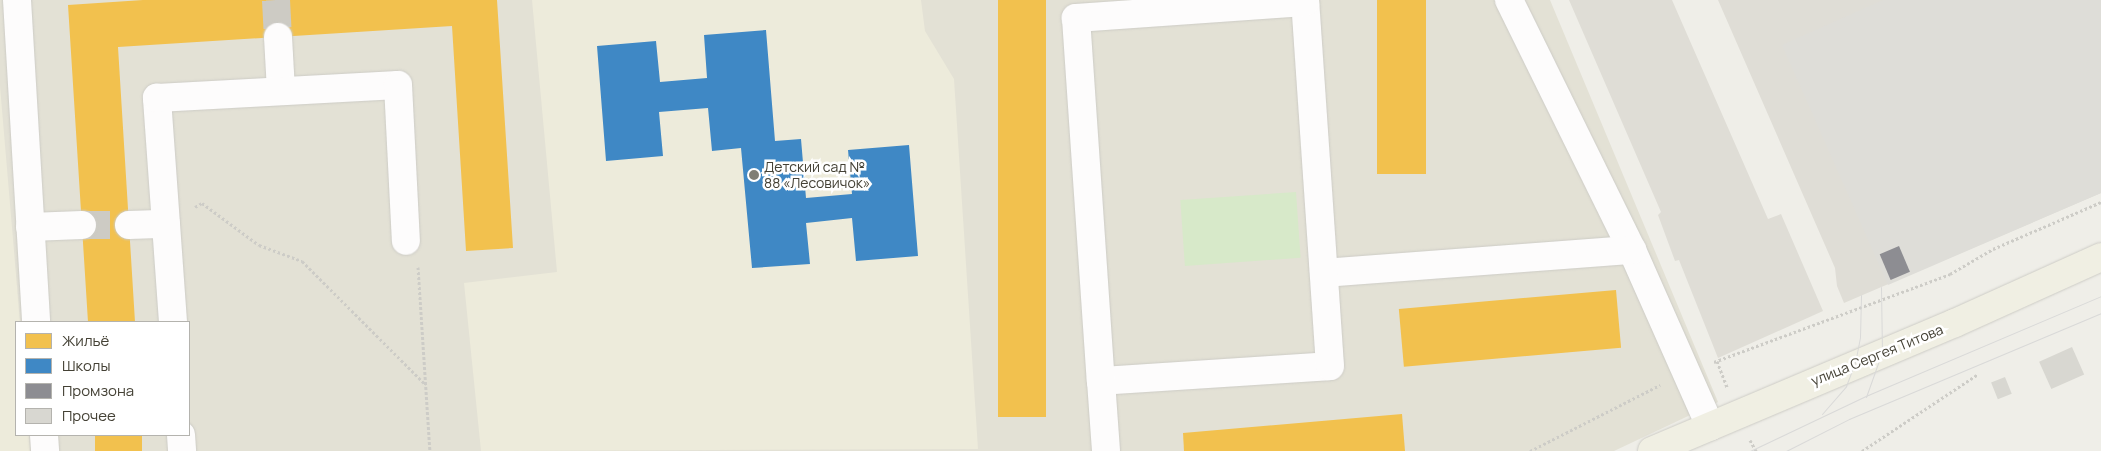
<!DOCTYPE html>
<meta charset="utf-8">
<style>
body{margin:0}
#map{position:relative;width:2101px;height:451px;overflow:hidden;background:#efeee8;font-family:Manrope,sans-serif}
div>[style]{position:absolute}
.residential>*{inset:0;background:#e3e1d5}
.industrial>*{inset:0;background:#dfddd6}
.education>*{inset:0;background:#edebdb}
.green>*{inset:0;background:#d7e9c9;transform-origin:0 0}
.parking>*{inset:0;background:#deddd8}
.homes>*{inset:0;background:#f2c14e;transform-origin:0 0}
.schools>*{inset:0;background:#3f88c5}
.industry>*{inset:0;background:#8d8d92;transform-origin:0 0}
.building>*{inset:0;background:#d8d7d1;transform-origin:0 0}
.minor-tunnel>*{height:28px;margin-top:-14px;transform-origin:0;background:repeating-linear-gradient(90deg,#cdcbc4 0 28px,transparent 0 42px)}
.path>*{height:3px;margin-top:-1.5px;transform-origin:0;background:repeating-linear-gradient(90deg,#cdccc7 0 2.5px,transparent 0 5px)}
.roads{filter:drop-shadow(0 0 1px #cdccc6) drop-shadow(0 0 1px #cdccc6)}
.minor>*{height:28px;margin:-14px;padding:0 14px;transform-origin:14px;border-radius:14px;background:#fdfcfc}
.major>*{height:28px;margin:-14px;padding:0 14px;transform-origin:14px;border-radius:14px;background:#f0efe3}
.tram>*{height:1px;margin:-0.5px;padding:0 0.5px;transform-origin:0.5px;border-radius:0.5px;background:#d9d9d8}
.dots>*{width:14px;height:14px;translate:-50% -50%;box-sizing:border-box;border:2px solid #fff;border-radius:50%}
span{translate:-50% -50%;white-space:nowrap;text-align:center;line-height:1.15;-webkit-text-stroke:5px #fff;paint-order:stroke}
.poi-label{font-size:14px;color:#444135}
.left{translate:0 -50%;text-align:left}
.street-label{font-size:14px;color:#444135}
.legend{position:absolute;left:15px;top:321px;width:175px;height:115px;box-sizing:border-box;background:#fff;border:1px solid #b4b3ae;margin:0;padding:6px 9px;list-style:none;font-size:15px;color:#444135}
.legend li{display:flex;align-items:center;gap:10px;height:25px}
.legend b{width:25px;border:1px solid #b4b3ae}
</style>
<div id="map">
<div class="residential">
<i style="clip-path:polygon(evenodd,0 0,1550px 0,1718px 402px,1614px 451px,0 451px,0 0,16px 322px,189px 322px,189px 435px,16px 435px,16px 322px)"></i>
</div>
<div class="industrial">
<i style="clip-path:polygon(1569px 0,1672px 0,1768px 219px,1781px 214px,1823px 311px,1718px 358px,1679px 260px,1675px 261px,1658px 215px,1661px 212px)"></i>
<i style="clip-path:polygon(1718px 0,2101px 0,2101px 193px,1844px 303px,1837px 286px,1835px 268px)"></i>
</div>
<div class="education">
<i style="clip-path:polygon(532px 0,921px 0,925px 31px,954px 79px,978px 449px,481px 451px,464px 283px,557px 272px)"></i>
<i style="clip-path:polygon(0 86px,20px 322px,16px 322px,16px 435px,29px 435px,30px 451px,0 451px)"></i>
</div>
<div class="green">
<i style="left:1296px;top:192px;width:66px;height:116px;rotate:86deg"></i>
</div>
<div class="parking">
<i style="clip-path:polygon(1883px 0,2101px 0,2101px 193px,1888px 285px,1782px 45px)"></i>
</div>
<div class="homes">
<i style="clip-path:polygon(143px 0,497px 0,513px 248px,466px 251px,452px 26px,118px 47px,135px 322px,88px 322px,68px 5px)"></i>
<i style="left:998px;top:0;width:48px;height:417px"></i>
<i style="left:1377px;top:0;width:49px;height:174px"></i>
<i style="left:1616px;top:290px;width:58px;height:218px;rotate:85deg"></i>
<i style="clip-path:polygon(1402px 414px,1405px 451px,1184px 451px,1183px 433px)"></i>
<i style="left:95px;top:435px;width:47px;height:16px"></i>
</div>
<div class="schools">
<i style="clip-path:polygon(766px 30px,775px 141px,801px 139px,806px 198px,852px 194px,848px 150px,909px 145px,918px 256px,856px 261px,852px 218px,806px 223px,810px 264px,752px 268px,741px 148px,712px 151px,708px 108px,659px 112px,663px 156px,606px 161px,597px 46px,656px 41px,660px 82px,707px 78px,704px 35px)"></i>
</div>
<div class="industry">
<i style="left:1899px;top:246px;width:28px;height:21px;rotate:67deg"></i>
</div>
<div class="building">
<i style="left:2072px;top:347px;width:30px;height:36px;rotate:66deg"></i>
<i style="left:2005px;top:377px;width:18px;height:15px;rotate:68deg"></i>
</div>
<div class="minor-tunnel">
<i style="left:276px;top:0;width:37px;rotate:87deg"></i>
<i style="left:82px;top:225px;width:47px"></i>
</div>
<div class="path">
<i style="left:195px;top:207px;width:8px;rotate:-30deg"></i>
<i style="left:202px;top:203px;width:71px;rotate:36.4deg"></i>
<i style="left:259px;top:245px;width:46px;rotate:20.4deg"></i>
<i style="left:302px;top:261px;width:175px;rotate:45deg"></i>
<i style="left:418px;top:267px;width:184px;rotate:86.3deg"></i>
<i style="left:1717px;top:361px;width:28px;rotate:69deg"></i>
<i style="left:1714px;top:362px;width:252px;rotate:-20.4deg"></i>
<i style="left:1950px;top:274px;width:50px;rotate:-30.2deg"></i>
<i style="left:1993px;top:249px;width:118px;rotate:-23.5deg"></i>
<i style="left:1750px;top:440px;width:13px;rotate:61deg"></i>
<i style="left:1530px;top:451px;width:146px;rotate:-26.9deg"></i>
<i style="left:1862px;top:451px;width:138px;rotate:-33.5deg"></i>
</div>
<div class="roads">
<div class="minor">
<i style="left:17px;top:0;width:323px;rotate:86.6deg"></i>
<i style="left:1509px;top:0;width:279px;rotate:63.8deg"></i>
<i style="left:1632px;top:250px;width:193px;rotate:66.1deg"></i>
<i style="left:278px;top:37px;width:53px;rotate:86.8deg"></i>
<i style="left:129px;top:225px;width:37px;rotate:-2deg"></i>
<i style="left:30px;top:227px;width:52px;rotate:-2.2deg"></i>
<i style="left:1324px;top:273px;width:309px;rotate:-4.3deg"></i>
<i style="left:173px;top:322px;width:225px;rotate:-94.1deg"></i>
<i style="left:157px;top:98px;width:241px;rotate:-3.1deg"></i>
<i style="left:398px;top:85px;width:156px;rotate:87.1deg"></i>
<i style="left:1101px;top:381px;width:229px;rotate:-3.7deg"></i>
<i style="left:1330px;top:366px;width:365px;rotate:-93.9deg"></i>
<i style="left:1305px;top:2px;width:230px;rotate:176deg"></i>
<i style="left:1076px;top:18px;width:364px;rotate:86.1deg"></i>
<i style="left:1101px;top:381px;width:70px;rotate:85.9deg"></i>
<i style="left:44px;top:435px;width:16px;rotate:86deg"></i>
<i style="left:181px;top:435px;width:16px;rotate:86deg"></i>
</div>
<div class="major">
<i style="left:1652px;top:451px;width:329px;rotate:-22.9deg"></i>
<i style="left:1955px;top:323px;width:160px;rotate:-24.3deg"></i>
</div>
</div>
<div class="tram">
<i style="left:1866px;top:397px;width:48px;rotate:-70.4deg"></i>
<i style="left:1882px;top:352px;width:65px;rotate:-90.9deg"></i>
<i style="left:1822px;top:414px;width:37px;rotate:-49deg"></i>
<i style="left:1846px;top:386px;width:25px;rotate:-69deg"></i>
<i style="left:1855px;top:363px;width:26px;rotate:-79deg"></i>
<i style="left:1860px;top:337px;width:42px;rotate:-88.6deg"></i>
<i style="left:1750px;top:451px;width:131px;rotate:-25.4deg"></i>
<i style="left:1868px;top:395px;width:253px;rotate:-23deg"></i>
<i style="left:1786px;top:451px;width:71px;rotate:-26.9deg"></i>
<i style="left:1849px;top:419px;width:273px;rotate:-22.8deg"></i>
</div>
<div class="dots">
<i style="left:754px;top:175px;background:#807e74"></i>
</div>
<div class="poi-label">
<span class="left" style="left:764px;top:175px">Детский сад №<br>88 «Лесовичок»</span>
</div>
<div class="street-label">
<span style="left:1877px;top:355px;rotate:-22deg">улица Сергея Титова</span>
</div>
<ul class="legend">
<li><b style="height:14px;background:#f2c14e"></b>Жильё</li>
<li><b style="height:14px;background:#3f88c5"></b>Школы</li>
<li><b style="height:14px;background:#8d8d92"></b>Промзона</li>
<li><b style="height:14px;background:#d8d7d1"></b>Прочее</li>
</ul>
</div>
